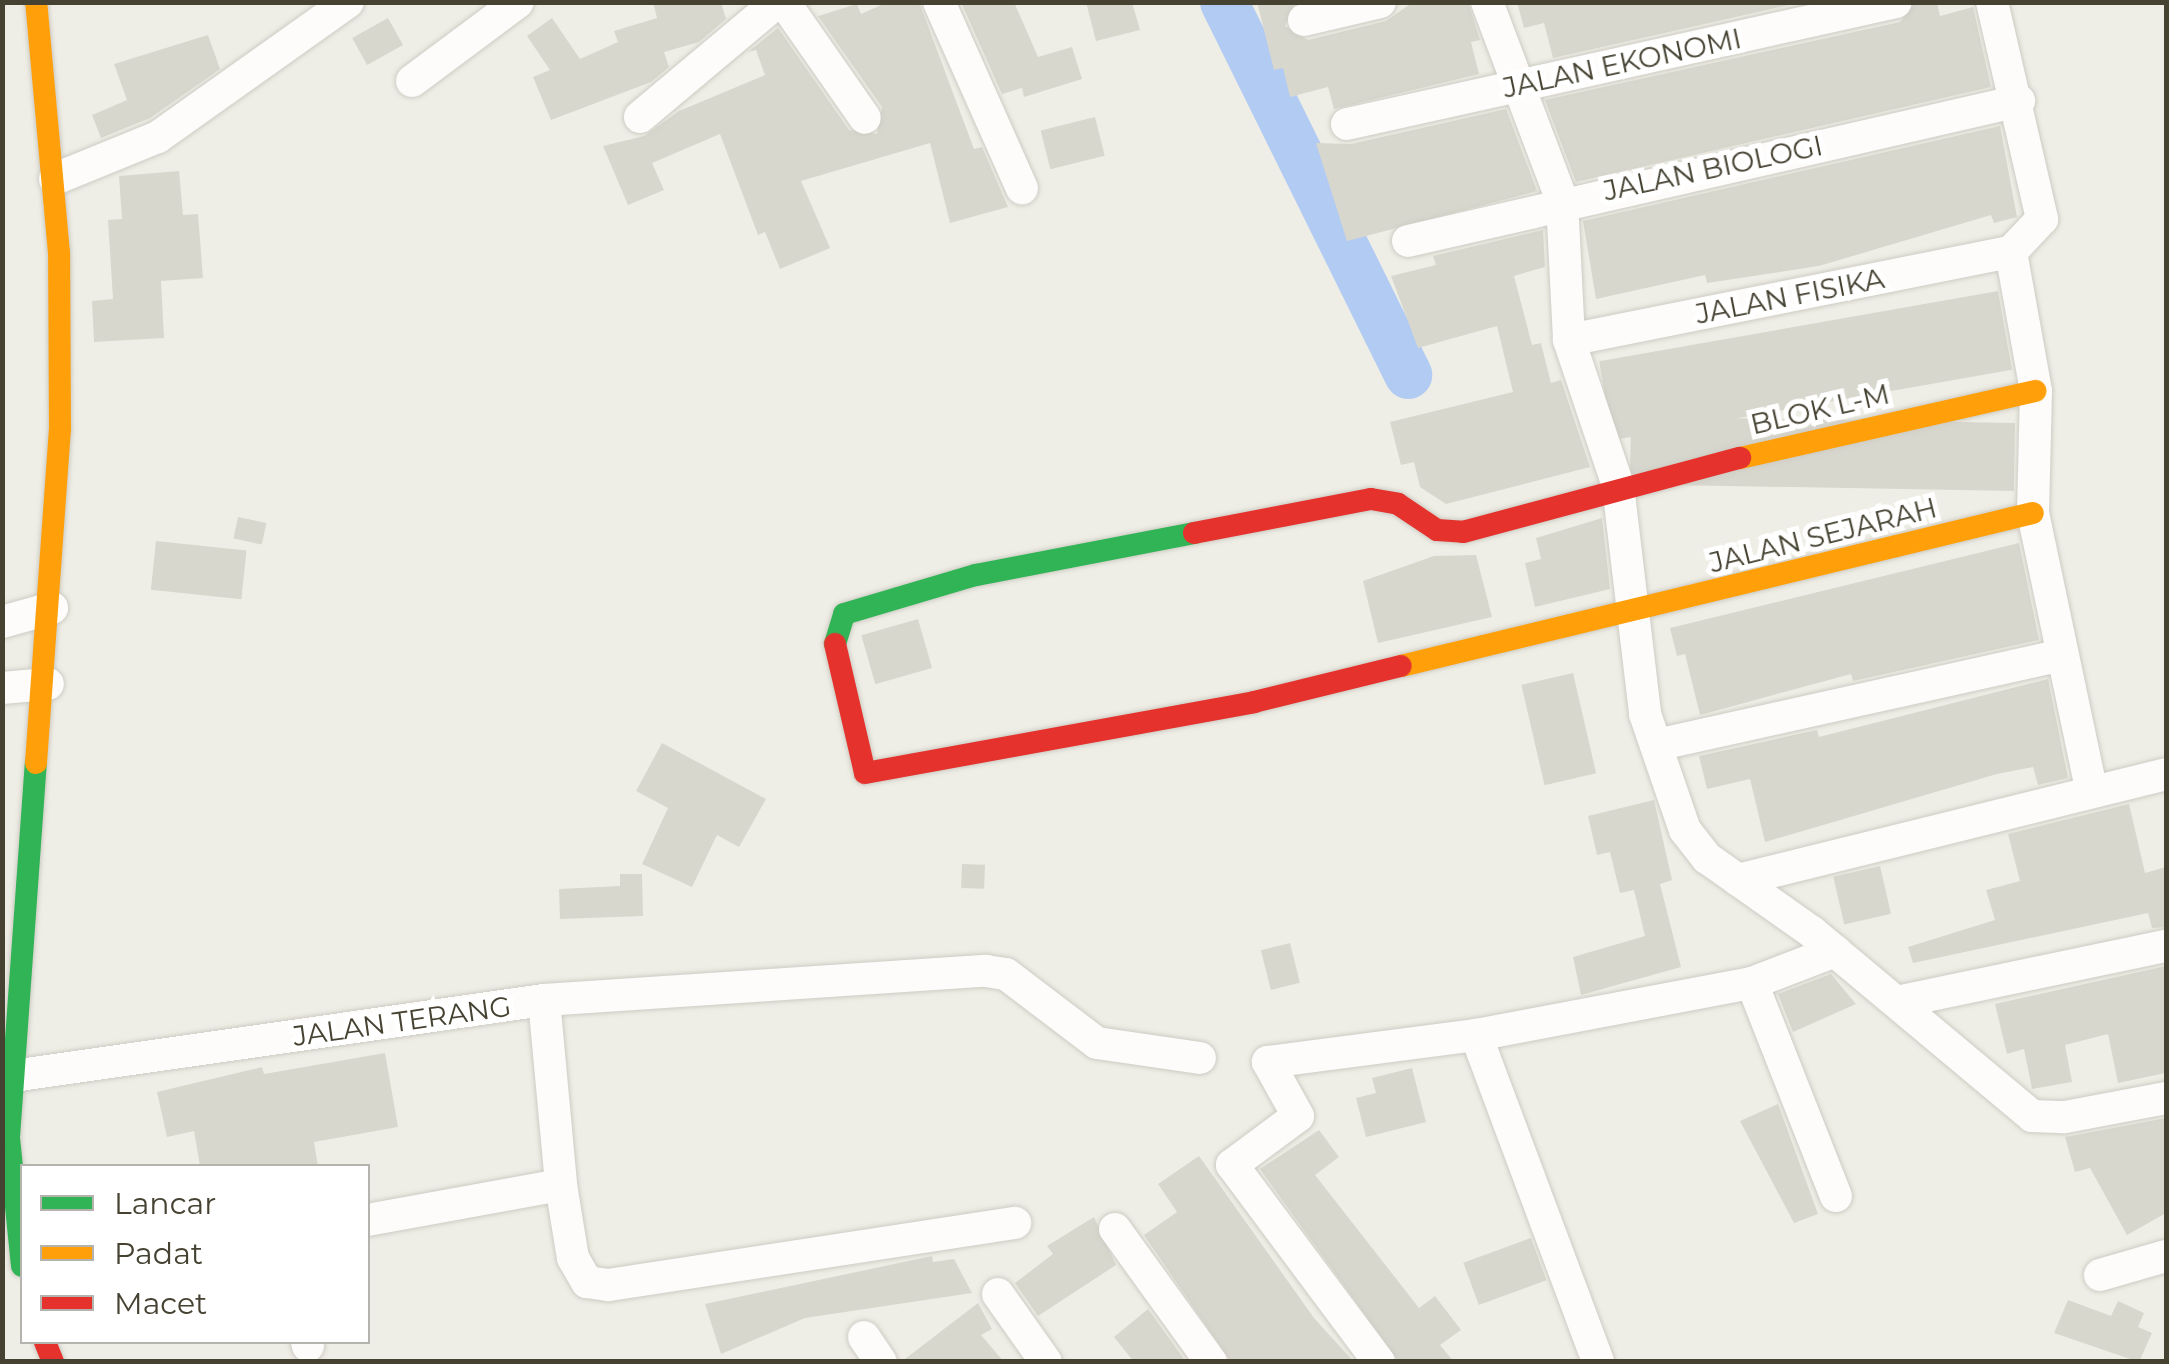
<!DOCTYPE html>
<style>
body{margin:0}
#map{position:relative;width:2169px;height:1364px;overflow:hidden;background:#efeee6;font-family:Montserrat,sans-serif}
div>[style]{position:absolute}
.river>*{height:48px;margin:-24px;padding:0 24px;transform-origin:24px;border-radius:24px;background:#b1cbf3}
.building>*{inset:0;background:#d8d7ce;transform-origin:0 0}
.roads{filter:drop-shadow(0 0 2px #cdccc4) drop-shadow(0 0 2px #cdccc4)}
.street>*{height:32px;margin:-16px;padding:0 16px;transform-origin:16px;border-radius:16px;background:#fdfcfb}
.fast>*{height:22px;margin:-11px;padding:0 11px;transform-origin:11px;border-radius:11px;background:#30b455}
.slow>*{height:22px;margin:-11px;padding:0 11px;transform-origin:11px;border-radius:11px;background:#ff9f0a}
.jam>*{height:22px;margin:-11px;padding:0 11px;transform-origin:11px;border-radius:11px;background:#e5322d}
span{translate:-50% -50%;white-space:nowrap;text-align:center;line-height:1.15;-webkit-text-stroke:10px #fff;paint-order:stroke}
.street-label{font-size:28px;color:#454232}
.frame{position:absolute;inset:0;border:5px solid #454232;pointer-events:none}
.legend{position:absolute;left:20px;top:1164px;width:350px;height:180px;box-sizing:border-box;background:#fff;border:2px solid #b5b3ad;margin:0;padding:12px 18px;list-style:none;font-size:30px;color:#454232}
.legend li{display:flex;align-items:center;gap:20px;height:50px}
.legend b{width:50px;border:2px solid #b5b3ad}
</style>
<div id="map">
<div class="river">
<i style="left:1224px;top:2px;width:416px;rotate:63.7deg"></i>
</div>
<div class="building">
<i style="clip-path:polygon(653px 2px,721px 2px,726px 19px,699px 42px,664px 52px,669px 67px,651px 82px,551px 120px,533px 77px,550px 70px,527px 36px,552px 18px,580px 59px,618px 42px,614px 31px,657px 18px)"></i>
<i style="clip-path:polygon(888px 2px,919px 2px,974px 149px,982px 147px,1008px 207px,950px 223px,930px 143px,801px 181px,830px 248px,780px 269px,765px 232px,758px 235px,720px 134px,652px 163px,664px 190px,628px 205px,603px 146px,644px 136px,679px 111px,765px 75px,756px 50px,748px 52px,778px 28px,849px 130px,877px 134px,882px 107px,818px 16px,857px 4px,861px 14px)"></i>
<i style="clip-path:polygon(961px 2px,1014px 2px,1038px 57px,1072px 47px,1082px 79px,1024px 97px,1022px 88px,1002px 94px)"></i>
<i style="clip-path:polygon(1086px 2px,1132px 2px,1140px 30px,1096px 41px)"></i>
<i style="clip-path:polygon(1257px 2px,1295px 2px,1285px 26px,1308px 40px,1386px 21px,1413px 2px,1468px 2px,1480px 40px,1471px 42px,1479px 74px,1334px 109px,1328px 87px,1290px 97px,1283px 68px,1274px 70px)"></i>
<i style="clip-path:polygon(1517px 2px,1802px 2px,1553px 58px,1544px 23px,1524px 28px)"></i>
<i style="clip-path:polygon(1915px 2px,1937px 2px,1940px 16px,1973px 7px,1991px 87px,1576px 182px,1545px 100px,1900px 22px)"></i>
<i style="left:388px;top:18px;width:31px;height:41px;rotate:61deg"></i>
<i style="clip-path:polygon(208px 35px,220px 69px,150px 118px,101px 138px,92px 115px,127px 100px,114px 64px)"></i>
<i style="clip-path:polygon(1506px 109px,1537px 191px,1347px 241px,1316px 143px,1351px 144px)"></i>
<i style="left:1095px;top:117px;width:40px;height:56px;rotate:76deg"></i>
<i style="clip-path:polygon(2000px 126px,2017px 217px,1994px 223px,1991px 215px,1819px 266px,1707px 283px,1705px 275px,1596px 299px,1583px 221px)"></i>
<i style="clip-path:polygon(179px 171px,183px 215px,198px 214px,203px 278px,161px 281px,164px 338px,94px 342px,92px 301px,113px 299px,108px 220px,122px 219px,119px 176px)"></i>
<i style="clip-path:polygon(1543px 230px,1545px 267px,1514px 276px,1532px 345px,1541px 343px,1551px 383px,1561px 380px,1590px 467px,1446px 504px,1420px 487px,1414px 462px,1401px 465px,1390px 422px,1513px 392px,1497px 326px,1418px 348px,1391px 276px,1436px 265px,1433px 256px)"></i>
<i style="left:1998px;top:291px;width:80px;height:405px;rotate:80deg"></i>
<i style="left:2015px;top:423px;width:68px;height:384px;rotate:91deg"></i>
<i style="left:238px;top:517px;width:29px;height:22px;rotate:12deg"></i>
<i style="clip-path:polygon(1602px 518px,1610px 589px,1535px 607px,1525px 563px,1541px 559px,1536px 538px)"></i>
<i style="left:156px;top:541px;width:91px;height:49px;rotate:6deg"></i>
<i style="clip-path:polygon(2019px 543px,2039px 640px,1853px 681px,1851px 674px,1700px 715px,1685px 654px,1677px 656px,1670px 628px)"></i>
<i style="clip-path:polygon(1476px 555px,1492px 617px,1378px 643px,1363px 581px,1434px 556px)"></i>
<i style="left:918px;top:619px;width:51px;height:59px;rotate:74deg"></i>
<i style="left:1573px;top:673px;width:103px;height:53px;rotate:77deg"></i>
<i style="clip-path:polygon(2048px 679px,2068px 778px,2038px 785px,2033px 767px,1997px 774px,1765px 842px,1750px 779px,1707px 789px,1699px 756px,1817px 730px,1819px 737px)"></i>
<i style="clip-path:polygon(662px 743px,766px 799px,739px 847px,717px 835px,692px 887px,642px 864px,668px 808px,636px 791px)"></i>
<i style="clip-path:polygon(1654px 800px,1672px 880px,1660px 884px,1681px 967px,1581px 995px,1573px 957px,1645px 936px,1634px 890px,1620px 893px,1610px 852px,1597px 855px,1588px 816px)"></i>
<i style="clip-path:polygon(2129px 804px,2145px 873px,2166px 867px,2166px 927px,2152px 928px,2148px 913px,1913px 963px,1908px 947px,1995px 920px,1986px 890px,2020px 881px,2008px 834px)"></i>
<i style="left:962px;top:864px;width:23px;height:24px;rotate:2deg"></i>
<i style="left:1880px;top:866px;width:49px;height:48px;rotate:77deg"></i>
<i style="clip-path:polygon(620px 874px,642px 874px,643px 916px,560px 919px,559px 889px,620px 886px)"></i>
<i style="left:1290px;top:943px;width:41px;height:30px;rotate:76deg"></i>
<i style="clip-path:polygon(2166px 966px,2166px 1073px,2118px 1083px,2108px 1034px,2065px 1045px,2072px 1082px,2032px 1089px,2024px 1049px,2007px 1054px,1995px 1004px)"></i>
<i style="clip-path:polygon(1831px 974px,1856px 1004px,1793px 1032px,1778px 994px)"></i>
<i style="clip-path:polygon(385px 1053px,398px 1127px,314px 1142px,318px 1166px,200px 1166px,194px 1131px,167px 1137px,157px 1092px,262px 1067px,264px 1074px)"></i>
<i style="clip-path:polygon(1412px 1068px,1426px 1122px,1366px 1137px,1356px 1098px,1376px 1093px,1372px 1078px)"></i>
<i style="clip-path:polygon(1778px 1104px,1818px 1214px,1794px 1223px,1740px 1121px)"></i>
<i style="clip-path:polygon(2166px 1118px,2166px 1213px,2127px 1235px,2090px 1168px,2075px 1172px,2065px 1137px)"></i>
<i style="clip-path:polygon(1319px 1130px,1339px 1157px,1315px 1175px,1419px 1308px,1435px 1296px,1461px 1330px,1440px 1345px,1454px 1362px,1399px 1362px,1260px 1169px)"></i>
<i style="clip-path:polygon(1199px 1156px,1314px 1318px,1354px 1362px,1231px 1362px,1144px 1235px,1177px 1212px,1158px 1184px)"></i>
<i style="clip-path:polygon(1094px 1217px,1116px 1265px,1038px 1316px,1015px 1283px,1053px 1254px,1047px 1246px)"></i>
<i style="left:1531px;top:1238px;width:45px;height:72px;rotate:70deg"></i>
<i style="clip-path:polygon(932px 1256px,933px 1262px,954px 1259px,972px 1293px,805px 1318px,721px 1354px,705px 1304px)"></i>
<i style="clip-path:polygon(2068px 1300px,2111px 1316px,2118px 1301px,2144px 1313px,2138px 1327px,2152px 1333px,2139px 1362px,2054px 1333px)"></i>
<i style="clip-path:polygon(978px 1303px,992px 1329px,981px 1335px,1004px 1362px,901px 1362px)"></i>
<i style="clip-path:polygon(1148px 1309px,1186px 1362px,1134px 1362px,1114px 1337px)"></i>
</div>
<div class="roads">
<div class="street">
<i style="left:784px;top:2px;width:141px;rotate:55.1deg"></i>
<i style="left:939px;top:2px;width:204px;rotate:66deg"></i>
<i style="left:1487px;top:2px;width:213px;rotate:69.3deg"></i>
<i style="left:1562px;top:201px;width:139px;rotate:87.1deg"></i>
<i style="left:1569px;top:340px;width:154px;rotate:71.4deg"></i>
<i style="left:1618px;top:486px;width:230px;rotate:83.2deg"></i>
<i style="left:1645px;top:714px;width:123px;rotate:71deg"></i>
<i style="left:1685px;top:830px;width:36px;rotate:52deg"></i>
<i style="left:1707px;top:858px;width:128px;rotate:35.2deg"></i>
<i style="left:1812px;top:932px;width:287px;rotate:39.9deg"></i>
<i style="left:2032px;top:1116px;width:33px;rotate:2deg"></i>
<i style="left:2065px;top:1117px;width:103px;rotate:-10.7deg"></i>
<i style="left:1992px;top:2px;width:223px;rotate:77deg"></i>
<i style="left:2042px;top:219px;width:45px;rotate:133.2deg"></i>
<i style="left:2011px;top:252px;width:141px;rotate:79.8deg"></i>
<i style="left:2036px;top:391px;width:122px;rotate:91.4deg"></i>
<i style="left:2033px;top:513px;width:281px;rotate:78.1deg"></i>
<i style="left:1304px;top:20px;width:78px;rotate:-13.3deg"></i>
<i style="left:412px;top:81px;width:132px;rotate:-36.7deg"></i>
<i style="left:640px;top:117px;width:179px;rotate:-40deg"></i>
<i style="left:1347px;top:124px;width:562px;rotate:-12.53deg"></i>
<i style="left:55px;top:179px;width:111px;rotate:-22.2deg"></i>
<i style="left:158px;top:137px;width:233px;rotate:-35.4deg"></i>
<i style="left:1408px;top:241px;width:627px;rotate:-12.91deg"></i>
<i style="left:1569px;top:340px;width:451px;rotate:-11.3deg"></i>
<i style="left:2px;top:622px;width:52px;rotate:-15.6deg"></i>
<i style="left:2px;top:688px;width:46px;rotate:-5deg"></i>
<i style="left:1656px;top:745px;width:412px;rotate:-12.5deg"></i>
<i style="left:1738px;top:880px;width:441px;rotate:-13.9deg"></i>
<i style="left:1752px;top:983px;width:229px;rotate:68.5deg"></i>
<i style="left:544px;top:1000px;width:186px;rotate:84.7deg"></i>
<i style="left:561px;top:1185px;width:74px;rotate:80.7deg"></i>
<i style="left:573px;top:1258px;width:28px;rotate:60deg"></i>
<i style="left:587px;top:1282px;width:22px;rotate:8deg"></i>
<i style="left:609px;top:1285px;width:411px;rotate:-8.7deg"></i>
<i style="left:1897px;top:1002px;width:275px;rotate:-11.8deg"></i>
<i style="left:1476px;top:1035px;width:349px;rotate:69.5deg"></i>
<i style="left:13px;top:1076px;width:536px;rotate:-8.15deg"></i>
<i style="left:544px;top:1000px;width:443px;rotate:-3.8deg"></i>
<i style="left:986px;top:971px;width:20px;rotate:9deg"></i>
<i style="left:1006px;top:974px;width:114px;rotate:37.2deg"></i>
<i style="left:1097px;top:1043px;width:104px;rotate:8.3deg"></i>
<i style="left:368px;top:1220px;width:196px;rotate:-10.3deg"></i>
<i style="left:1115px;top:1229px;width:164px;rotate:54.2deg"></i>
<i style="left:2100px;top:1275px;width:69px;rotate:-16.1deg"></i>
<i style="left:998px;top:1294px;width:83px;rotate:54.8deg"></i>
<i style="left:864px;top:1337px;width:30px;rotate:56deg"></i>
<i style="left:307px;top:1342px;width:4px;rotate:76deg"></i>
<i style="left:1379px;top:1362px;width:246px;rotate:-126.7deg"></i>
<i style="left:1232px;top:1165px;width:82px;rotate:-36.6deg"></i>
<i style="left:1298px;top:1116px;width:62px;rotate:-119.1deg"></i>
<i style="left:1268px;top:1062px;width:210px;rotate:-7.4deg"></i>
<i style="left:1476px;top:1035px;width:281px;rotate:-10.7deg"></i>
<i style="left:1752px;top:983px;width:89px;rotate:-21.1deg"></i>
</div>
<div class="fast">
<i style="left:835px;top:644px;width:31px;rotate:-73deg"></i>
<i style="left:844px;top:614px;width:138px;rotate:-16.5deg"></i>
<i style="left:976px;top:575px;width:222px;rotate:-10.9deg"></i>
<i style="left:22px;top:1266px;width:130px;rotate:-95.8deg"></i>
<i style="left:9px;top:1137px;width:375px;rotate:-85.9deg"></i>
</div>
<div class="slow">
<i style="left:1740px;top:458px;width:303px;rotate:-12.8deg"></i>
<i style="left:1401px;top:666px;width:650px;rotate:-13.61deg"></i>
<i style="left:36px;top:763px;width:335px;rotate:-85.9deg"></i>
<i style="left:60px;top:429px;width:176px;rotate:-90.3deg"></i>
<i style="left:59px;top:253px;width:252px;rotate:-95.2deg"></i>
</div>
<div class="jam">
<i style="left:1194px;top:533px;width:180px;rotate:-10.9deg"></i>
<i style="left:1371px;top:499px;width:27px;rotate:10deg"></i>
<i style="left:1398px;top:504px;width:47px;rotate:33.7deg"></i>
<i style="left:1437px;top:530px;width:26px;rotate:4deg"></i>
<i style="left:1463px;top:532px;width:287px;rotate:-15deg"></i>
<i style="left:835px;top:644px;width:132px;rotate:76.9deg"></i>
<i style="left:865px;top:773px;width:395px;rotate:-10.3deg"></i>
<i style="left:1254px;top:702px;width:151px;rotate:-13.8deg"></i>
<i style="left:45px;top:1342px;width:22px;rotate:68deg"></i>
</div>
</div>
<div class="street-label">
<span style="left:1622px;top:63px;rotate:-12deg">JALAN EKONOMI</span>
<span style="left:1713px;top:168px;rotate:-12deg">JALAN BIOLOGI</span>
<span style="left:1790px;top:296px;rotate:-11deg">JALAN FISIKA</span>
<span style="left:1820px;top:409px;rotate:-13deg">BLOK L-M</span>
<span style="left:1823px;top:535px;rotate:-14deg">JALAN SEJARAH</span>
<span style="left:402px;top:1021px;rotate:-8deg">JALAN TERANG</span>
</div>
<div class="frame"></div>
<ul class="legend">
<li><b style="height:12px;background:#30b455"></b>Lancar</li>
<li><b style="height:12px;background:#ff9f0a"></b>Padat</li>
<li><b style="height:12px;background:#e5322d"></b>Macet</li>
</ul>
</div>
